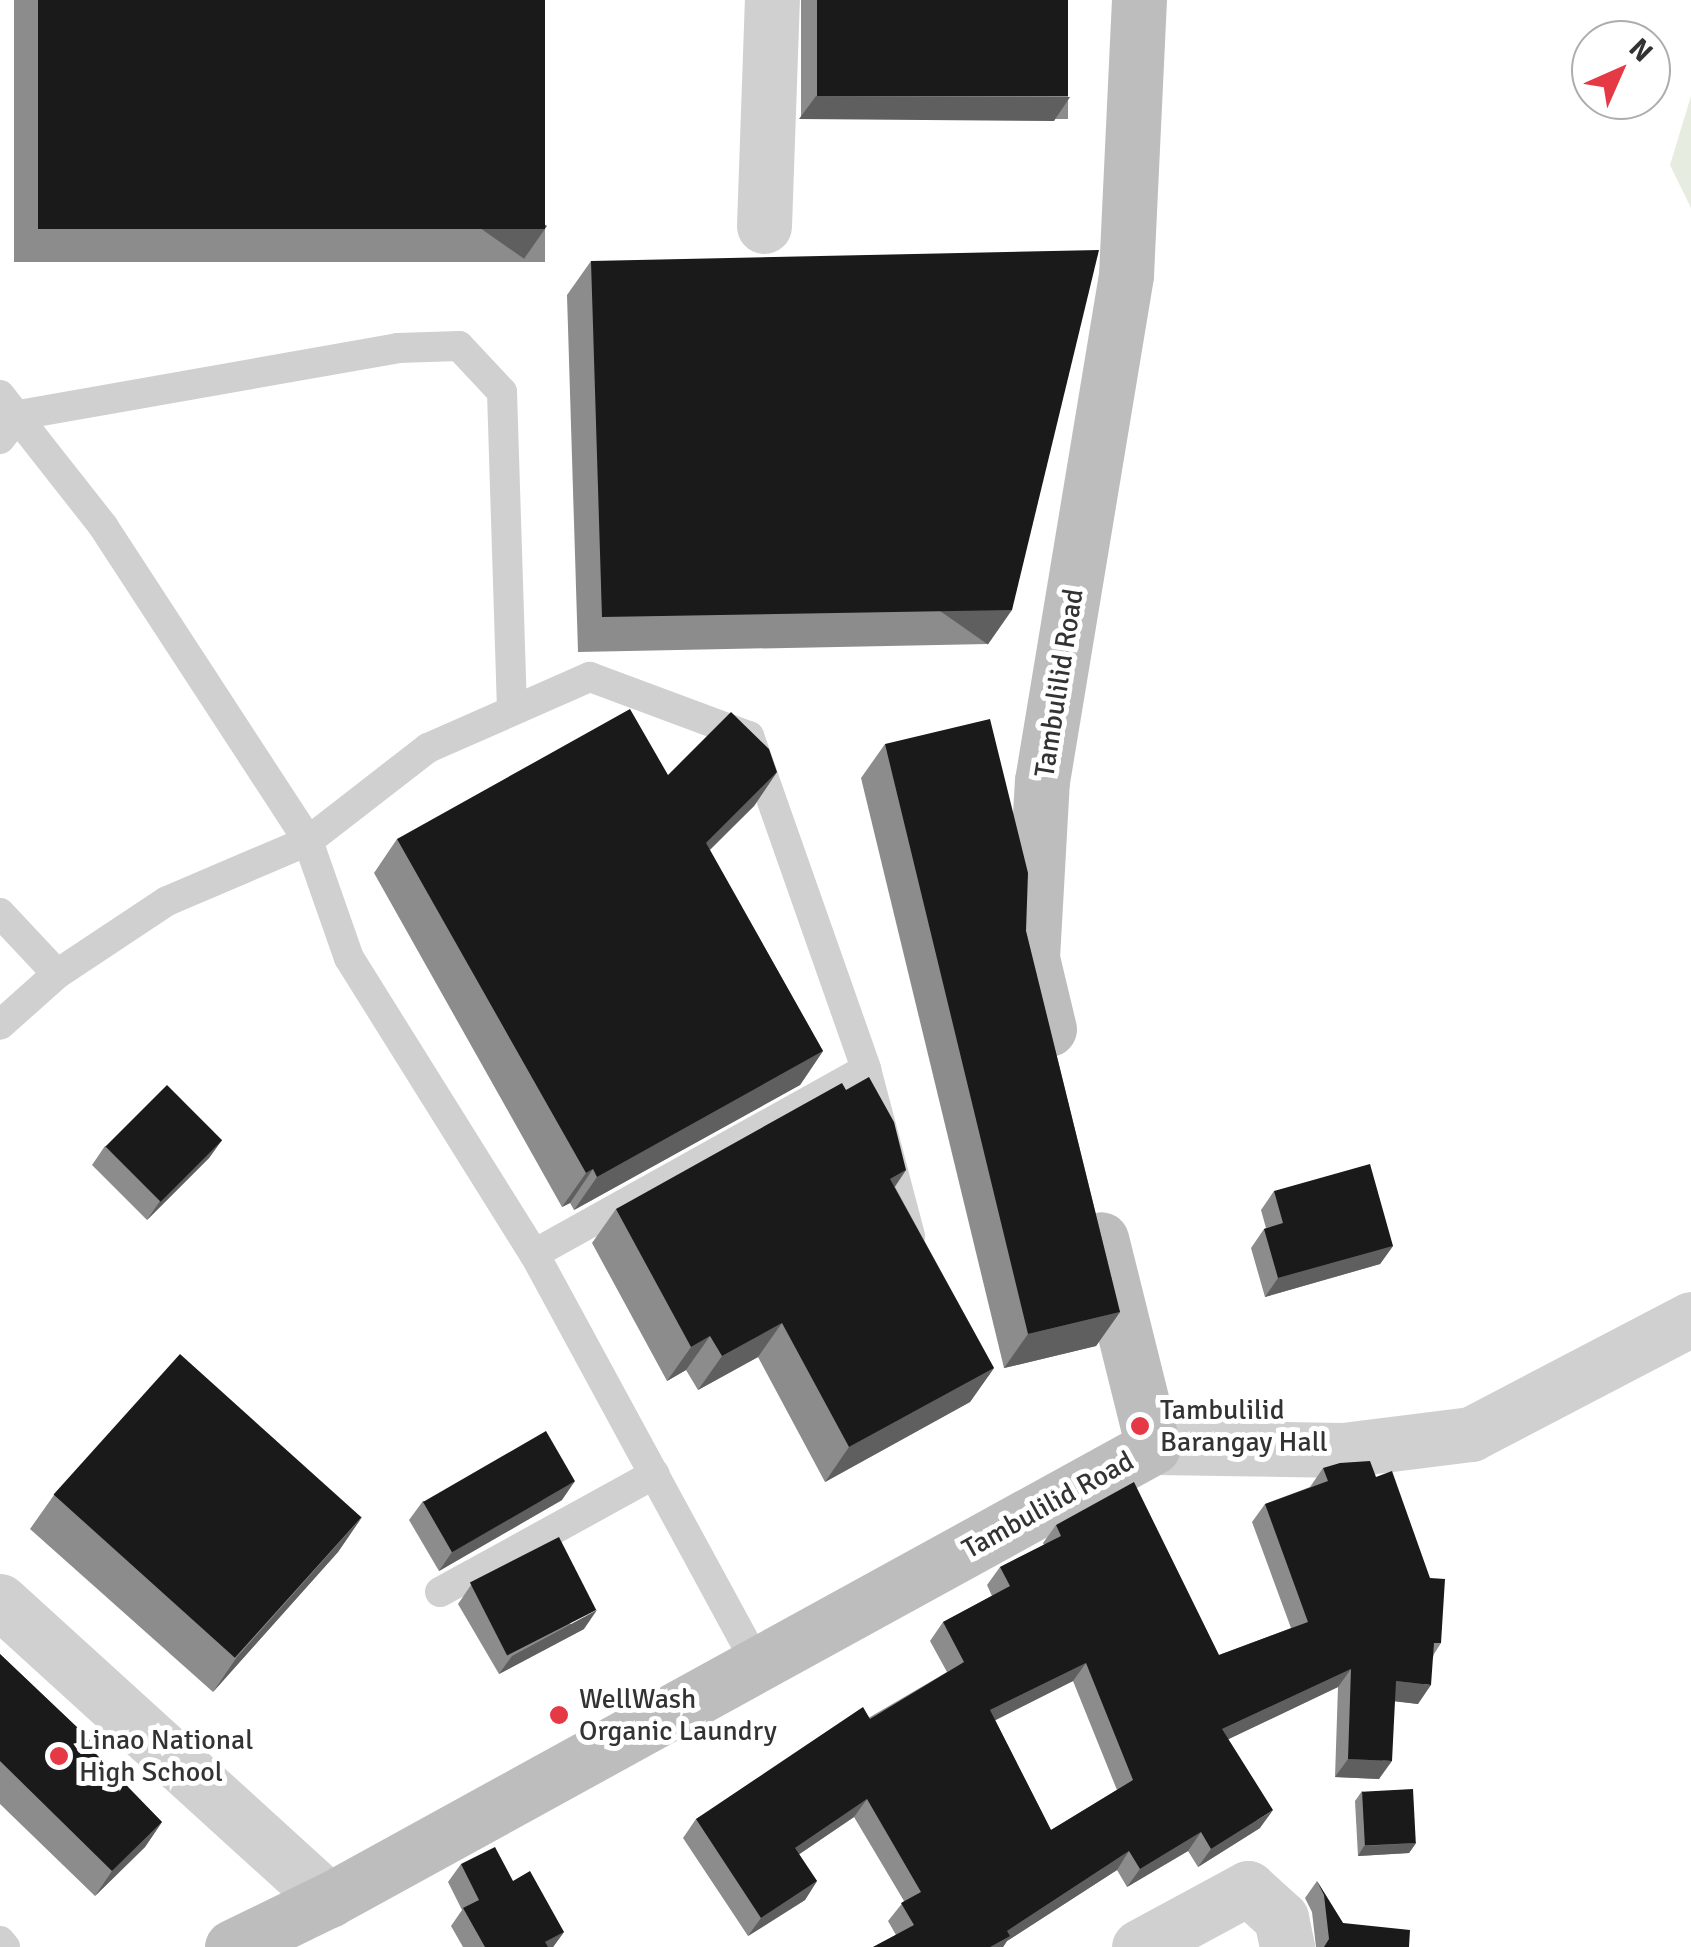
<!DOCTYPE html>
<style>
body{margin:0}
#map{position:relative;width:1691px;height:1947px;overflow:hidden;background:#fff;font-family:Signika,sans-serif}
div>[style]{position:absolute}
.green>*{inset:0;background:#e6ecdf}
.lane>*{height:30px;margin:-15px;padding:0 15px;transform-origin:15px;border-radius:15px;background:#d0d0d0}
.street>*{height:55px;margin:-27.5px;padding:0 27.5px;transform-origin:27.5px;border-radius:27.5px;background:#d0d0d0}
.secondary>*{height:55px;margin:-27.5px;padding:0 27.5px;transform-origin:27.5px;border-radius:27.5px;background:#bdbdbd}
.wall>*{inset:0;background:#8c8c8c;transform-origin:0 0}
.shaded-wall>*{inset:0;background:#5f5f5f;transform-origin:0 0}
.building>*{inset:0;background:#1a1a1a;transform-origin:0 0}
.dots>*{width:28px;height:28px;translate:-50% -50%;box-sizing:border-box;border:5px solid #fff;border-radius:50%}
span{translate:-50% -50%;white-space:nowrap;text-align:center;line-height:1.15;-webkit-text-stroke:10px #fff;paint-order:stroke}
.street-label{font-size:28px;color:#333}
.poi-label{font-size:28px;color:#333}
.left{translate:0 -50%;text-align:left}
.north{position:absolute;left:1571px;top:20px;width:100px;height:100px;box-sizing:border-box;background:#fff;border:2px solid #adadad;border-radius:50%;rotate:45deg;font-size:28px;font-weight:700;line-height:40px;text-align:center;color:#333}
.north::after{content:'';display:block;margin:auto;width:35px;height:45px;background:#e63946;clip-path:polygon(50% 0,100% 100%,50% 72%,0 100%)}
</style>
<div id="map">
<div class="green">
<i style="clip-path:polygon(1691px 96px,1691px 208px,1670px 165px)"></i>
</div>
<div class="lane">
<i style="left:0;top:395px;width:167px;rotate:51.8deg"></i>
<i style="left:103px;top:526px;width:376px;rotate:56.9deg"></i>
<i style="left:308px;top:841px;width:153px;rotate:156.9deg"></i>
<i style="left:167px;top:901px;width:132px;rotate:146.4deg"></i>
<i style="left:57px;top:974px;width:76px;rotate:138.2deg"></i>
<i style="left:0;top:439px;width:31px;rotate:-52deg"></i>
<i style="left:19px;top:415px;width:385px;rotate:-10deg"></i>
<i style="left:398px;top:348px;width:61px;rotate:-1.9deg"></i>
<i style="left:459px;top:346px;width:63px;rotate:46.9deg"></i>
<i style="left:502px;top:392px;width:319px;rotate:88.2deg"></i>
<i style="left:0;top:913px;width:83px;rotate:46.9deg"></i>
<i style="left:534px;top:1254px;width:380px;rotate:-29.1deg"></i>
<i style="left:440px;top:1592px;width:245px;rotate:-28.8deg"></i>
<i style="left:758px;top:1666px;width:469px;rotate:-118.5deg"></i>
<i style="left:534px;top:1254px;width:349px;rotate:-122deg"></i>
<i style="left:349px;top:958px;width:124px;rotate:-109.3deg"></i>
<i style="left:308px;top:841px;width:152px;rotate:-37.8deg"></i>
<i style="left:428px;top:748px;width:177px;rotate:-23.7deg"></i>
<i style="left:590px;top:677px;width:170px;rotate:20.4deg"></i>
<i style="left:749px;top:736px;width:353px;rotate:70.6deg"></i>
<i style="left:866px;top:1069px;width:173px;rotate:75.2deg"></i>
<i style="left:0;top:1941px;width:8px;rotate:50deg"></i>
</div>
<div class="street">
<i style="left:764px;top:226px;width:226px;rotate:-88deg"></i>
<i style="left:1153px;top:1447px;width:190px;rotate:0.9deg"></i>
<i style="left:1343px;top:1450px;width:129px;rotate:-7.1deg"></i>
<i style="left:1471px;top:1434px;width:248px;rotate:-27.6deg"></i>
<i style="left:0;top:1601px;width:445px;rotate:42.3deg"></i>
<i style="left:1139px;top:1947px;width:124px;rotate:-28.4deg"></i>
<i style="left:1248px;top:1888px;width:45px;rotate:42.3deg"></i>
<i style="left:1281px;top:1918px;width:30px;rotate:78deg"></i>
</div>
<div class="secondary">
<i style="left:1049px;top:1029px;width:73px;rotate:-103.5deg"></i>
<i style="left:1032px;top:958px;width:177px;rotate:-86.8deg"></i>
<i style="left:1042px;top:781px;width:513px;rotate:-80.57deg"></i>
<i style="left:1126px;top:275px;width:275px;rotate:-87.3deg"></i>
<i style="left:232px;top:1947px;width:108px;rotate:-25.9deg"></i>
<i style="left:329px;top:1900px;width:940px;rotate:-28.8deg"></i>
<i style="left:1153px;top:1447px;width:214px;rotate:-104deg"></i>
</div>
<div class="wall">
<i style="left:14px;top:0;width:531px;height:262px"></i>
<i style="left:801px;top:0;width:267px;height:119px"></i>
<i style="clip-path:polygon(591px 261px,988px 644px,578px 652px,567px 295px)"></i>
<i style="clip-path:polygon(885px 744px,1026px 931px,1120px 1312px,1096px 1346px,1004px 1368px,861px 778px)"></i>
<i style="clip-path:polygon(777px 772px,754px 806px,710px 850px,823px 1051px,800px 1085px,574px 1210px,570px 1203px,562px 1207px,374px 873px,397px 839px,668px 775px)"></i>
<i style="clip-path:polygon(846px 1090px,906px 1170px,895px 1187px,994px 1368px,970px 1402px,825px 1482px,758px 1357px,698px 1390px,686px 1370px,667px 1381px,592px 1243px,616px 1209px)"></i>
<i style="clip-path:polygon(222px 1140px,209px 1158px,147px 1220px,92px 1165px,105px 1146px)"></i>
<i style="clip-path:polygon(1274px 1191px,1393px 1246px,1380px 1264px,1265px 1297px,1251px 1248px,1264px 1229px,1266px 1228px,1261px 1210px)"></i>
<i style="clip-path:polygon(evenodd,1323px 1468px,1441px 1643px,1434px 1654px,1418px 1704px,1395px 1701px,1379px 1779px,1335px 1777px,1338px 1687px,1228px 1739px,1260px 1828px,1198px 1867px,1188px 1851px,1127px 1887px,1117px 1870px,1007px 1941px,1003px 1947px,873px 1947px,896px 1935px,888px 1921px,904px 1901px,854px 1817px,799px 1854px,817px 1881px,805px 1900px,748px 1936px,683px 1838px,696px 1819px,947px 1672px,930px 1641px,943px 1622px,992px 1596px,987px 1585px,1000px 1567px,1044px 1545px,1043px 1543px,1056px 1525px,1219px 1655px,1291px 1628px,1252px 1522px,1265px 1504px,1310px 1487px,1323px 1468px,1073px 1681px,1117px 1790px,1051px 1830px,995px 1720px,1073px 1681px)"></i>
<i style="clip-path:polygon(54px 1495px,362px 1517px,338px 1552px,213px 1692px,30px 1529px)"></i>
<i style="clip-path:polygon(562px 1500px,439px 1571px,409px 1520px,423px 1501px)"></i>
<i style="clip-path:polygon(471px 1585px,584px 1629px,499px 1674px,458px 1604px)"></i>
<i style="clip-path:polygon(0 1654px,100px 1749px,96px 1754px,162px 1822px,145px 1847px,95px 1896px,0 1804px)"></i>
<i style="clip-path:polygon(1362px 1791px,1416px 1843px,1409px 1853px,1358px 1856px,1355px 1801px)"></i>
<i style="clip-path:polygon(461px 1864px,513px 1881px,564px 1932px,553px 1947px,463px 1947px,451px 1926px,462px 1910px,448px 1882px)"></i>
<i style="clip-path:polygon(1317px 1881px,1343px 1923px,1409px 1947px,1316px 1947px,1312px 1912px,1305px 1898px)"></i>
</div>
<div class="shaded-wall">
<i style="clip-path:polygon(816px 96px,1070px 97px,1054px 121px,799px 119px)"></i>
<i style="left:547px;top:226px;width:40px;height:506px;rotate:125deg"></i>
<i style="left:1012px;top:610px;width:42px;height:410px;rotate:125deg"></i>
<i style="clip-path:polygon(777px 772px,754px 806px,682px 877px,706px 843px)"></i>
<i style="clip-path:polygon(823px 1051px,800px 1085px,574px 1210px,597px 1177px)"></i>
<i style="clip-path:polygon(222px 1140px,209px 1158px,147px 1220px,160px 1201px)"></i>
<i style="clip-path:polygon(593px 1169px,570px 1203px,562px 1207px,586px 1173px)"></i>
<i style="clip-path:polygon(906px 1170px,882px 1205px,890px 1179px)"></i>
<i style="clip-path:polygon(1393px 1246px,1380px 1264px,1265px 1297px,1278px 1278px)"></i>
<i style="clip-path:polygon(1120px 1312px,1096px 1346px,1004px 1368px,1028px 1334px)"></i>
<i style="clip-path:polygon(782px 1323px,758px 1357px,698px 1390px,722px 1356px)"></i>
<i style="clip-path:polygon(710px 1336px,686px 1370px,667px 1381px,691px 1347px)"></i>
<i style="clip-path:polygon(994px 1368px,970px 1402px,825px 1482px,849px 1447px)"></i>
<i style="clip-path:polygon(575px 1481px,562px 1500px,439px 1571px,452px 1552px)"></i>
<i style="clip-path:polygon(362px 1517px,338px 1552px,213px 1692px,237px 1657px)"></i>
<i style="clip-path:polygon(597px 1610px,584px 1629px,499px 1674px,512px 1656px)"></i>
<i style="clip-path:polygon(1086px 1663px,1073px 1681px,978px 1729px,990px 1710px)"></i>
<i style="clip-path:polygon(1351px 1669px,1338px 1687px,1210px 1748px,1222px 1729px)"></i>
<i style="clip-path:polygon(1396px 1681px,1431px 1685px,1418px 1704px,1383px 1700px)"></i>
<i style="clip-path:polygon(1348px 1759px,1392px 1761px,1379px 1779px,1335px 1777px)"></i>
<i style="clip-path:polygon(867px 1799px,854px 1817px,782px 1866px,795px 1848px)"></i>
<i style="clip-path:polygon(1273px 1810px,1260px 1828px,1198px 1867px,1211px 1849px)"></i>
<i style="clip-path:polygon(162px 1822px,145px 1847px,95px 1896px,112px 1871px)"></i>
<i style="clip-path:polygon(1201px 1832px,1188px 1851px,1127px 1887px,1140px 1869px)"></i>
<i style="clip-path:polygon(1416px 1843px,1409px 1853px,1358px 1856px,1364px 1846px)"></i>
<i style="clip-path:polygon(1129px 1851px,1117px 1870px,1007px 1941px,1003px 1947px,990px 1947px,1007px 1931px)"></i>
<i style="clip-path:polygon(817px 1881px,805px 1900px,748px 1936px,761px 1918px)"></i>
<i style="clip-path:polygon(564px 1932px,553px 1947px,542px 1947px,545px 1942px)"></i>
</div>
<div class="building">
<i style="left:38px;top:0;width:507px;height:229px"></i>
<i style="left:817px;top:0;width:251px;height:96px"></i>
<i style="clip-path:polygon(1099px 250px,1012px 610px,602px 617px,591px 261px)"></i>
<i style="clip-path:polygon(630px 709px,668px 775px,731px 712px,769px 749px,777px 772px,706px 843px,823px 1051px,597px 1177px,593px 1169px,586px 1173px,397px 839px)"></i>
<i style="clip-path:polygon(990px 719px,1028px 873px,1026px 931px,1120px 1312px,1028px 1334px,885px 744px)"></i>
<i style="clip-path:polygon(869px 1077px,894px 1122px,906px 1170px,890px 1179px,994px 1368px,849px 1447px,782px 1323px,722px 1356px,710px 1336px,691px 1347px,616px 1209px,842px 1083px,846px 1090px)"></i>
<i style="left:167px;top:1085px;width:78px;height:87px;rotate:45deg"></i>
<i style="clip-path:polygon(1370px 1164px,1393px 1246px,1278px 1278px,1264px 1229px,1283px 1223px,1274px 1191px)"></i>
<i style="left:180px;top:1354px;width:244px;height:189px;rotate:42deg"></i>
<i style="left:546px;top:1431px;width:58px;height:142px;rotate:60deg"></i>
<i style="clip-path:polygon(evenodd,1370px 1461px,1376px 1477px,1392px 1471px,1430px 1578px,1445px 1579px,1441px 1643px,1434px 1643px,1431px 1685px,1396px 1681px,1392px 1761px,1348px 1759px,1351px 1669px,1222px 1729px,1273px 1810px,1211px 1849px,1201px 1832px,1140px 1869px,1129px 1851px,1007px 1931px,1010px 1936px,990px 1947px,873px 1947px,914px 1925px,901px 1903px,921px 1892px,867px 1799px,795px 1848px,817px 1881px,761px 1918px,696px 1819px,863px 1707px,870px 1719px,964px 1662px,943px 1622px,1010px 1586px,1000px 1567px,1061px 1536px,1056px 1525px,1134px 1482px,1219px 1655px,1308px 1622px,1265px 1504px,1328px 1481px,1323px 1468px,1340px 1463px,1370px 1461px,1086px 1663px,1133px 1780px,1051px 1830px,990px 1710px,1086px 1663px)"></i>
<i style="left:559px;top:1537px;width:82px;height:100px;rotate:63deg"></i>
<i style="clip-path:polygon(0 1654px,100px 1749px,96px 1754px,162px 1822px,112px 1871px,0 1761px)"></i>
<i style="left:1413px;top:1789px;width:54px;height:51px;rotate:87deg"></i>
<i style="clip-path:polygon(495px 1847px,513px 1881px,530px 1871px,564px 1932px,545px 1942px,548px 1947px,485px 1947px,463px 1908px,479px 1900px,461px 1864px)"></i>
<i style="clip-path:polygon(1317px 1881px,1343px 1923px,1410px 1930px,1409px 1947px,1324px 1947px,1329px 1939px,1324px 1895px)"></i>
</div>
<div class="dots">
<i style="left:1140px;top:1426px;background:#e63946"></i>
<i style="left:559px;top:1715px;background:#e63946"></i>
<i style="left:59px;top:1756px;background:#e63946"></i>
</div>
<div class="street-label">
<span style="left:1059px;top:683px;rotate:-81deg">Tambulilid Road</span>
<span style="left:1048px;top:1505px;rotate:-29deg">Tambulilid Road</span>
</div>
<div class="poi-label">
<span class="left" style="left:1160px;top:1426px">Tambulilid<br>Barangay Hall</span>
<span class="left" style="left:579px;top:1715px">WellWash<br>Organic Laundry</span>
<span class="left" style="left:79px;top:1756px">Linao National<br>High School</span>
</div>
<div class="north">N</div>
</div>
